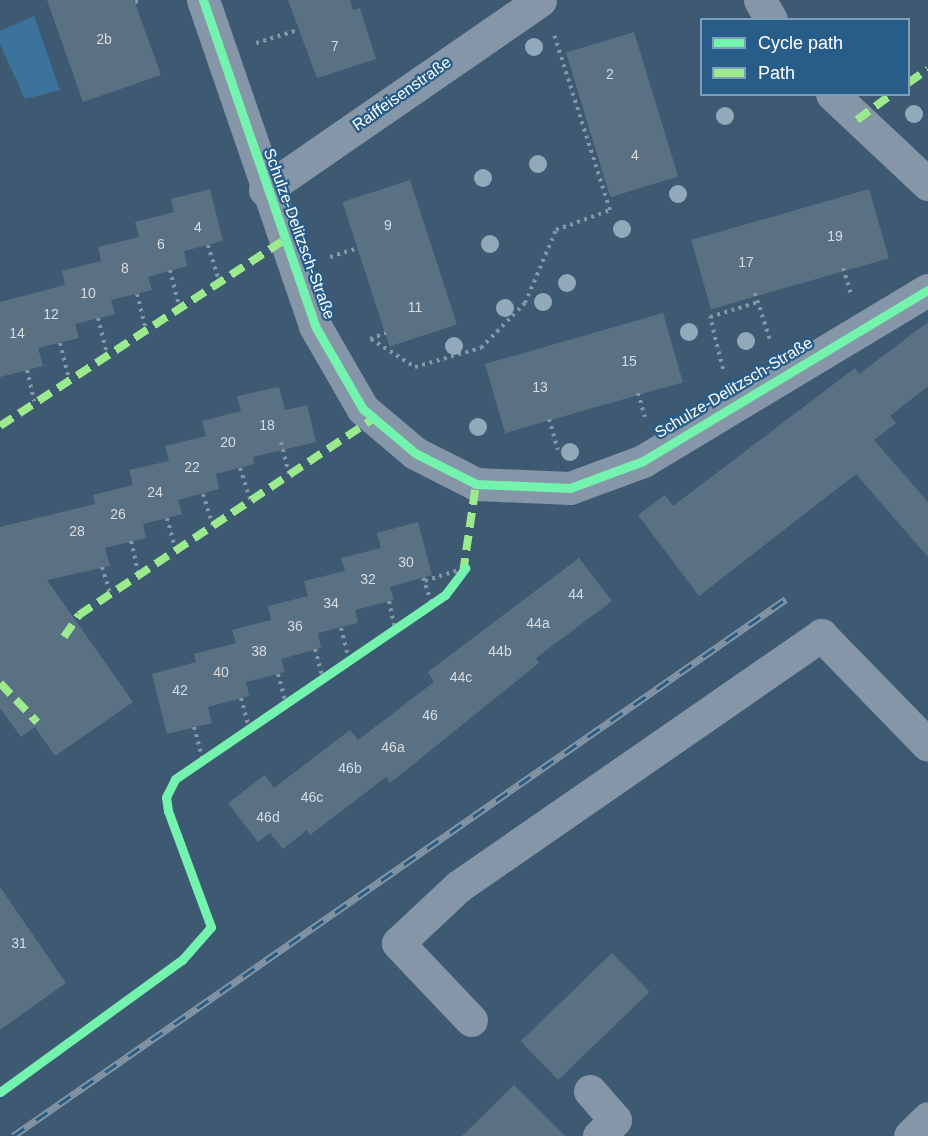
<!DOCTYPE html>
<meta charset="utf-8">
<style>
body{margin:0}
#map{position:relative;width:928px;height:1136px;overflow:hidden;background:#3d5a72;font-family:Helvetica,sans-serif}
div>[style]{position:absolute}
.green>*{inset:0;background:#3c739d}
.building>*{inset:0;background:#5a7184;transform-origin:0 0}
.path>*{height:4px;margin-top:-2px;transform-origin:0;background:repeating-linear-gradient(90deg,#8496a7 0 3px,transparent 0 7.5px)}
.minor>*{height:33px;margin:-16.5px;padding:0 16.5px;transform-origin:16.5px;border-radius:16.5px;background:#8496a7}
.rail>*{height:7px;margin-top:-3.5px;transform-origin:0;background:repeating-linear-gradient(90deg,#275d88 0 14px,#8496a5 0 28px);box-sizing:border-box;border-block:2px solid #8496a5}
.quiet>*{height:8px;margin-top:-4px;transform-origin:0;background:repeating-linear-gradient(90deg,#9bea8d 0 15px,transparent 0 23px)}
.cycleway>*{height:9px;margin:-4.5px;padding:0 4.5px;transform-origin:4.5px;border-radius:4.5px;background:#73f3ae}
.trees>*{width:18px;height:18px;margin:-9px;border-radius:50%;background:#92a9bb}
span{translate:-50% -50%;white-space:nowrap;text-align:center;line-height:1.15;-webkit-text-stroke:4.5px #275d88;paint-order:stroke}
.number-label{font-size:14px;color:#d6dce0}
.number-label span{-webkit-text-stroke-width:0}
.street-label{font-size:16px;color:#fff}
.legend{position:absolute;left:700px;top:18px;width:210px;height:78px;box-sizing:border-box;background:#275d88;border:2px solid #7d9eb8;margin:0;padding:8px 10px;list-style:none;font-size:18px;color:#fff}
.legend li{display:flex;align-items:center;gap:12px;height:30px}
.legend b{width:30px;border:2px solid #7d9eb8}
</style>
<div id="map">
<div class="green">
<i style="clip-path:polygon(34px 16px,60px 90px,25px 99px,0 44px,0 31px)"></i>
</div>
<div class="building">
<i style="clip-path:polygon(47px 0,134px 0,161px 75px,83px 102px)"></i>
<i style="clip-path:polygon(288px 0,350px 0,353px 10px,360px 8px,376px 59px,317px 78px)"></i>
<i style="left:634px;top:32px;width:151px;height:71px;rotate:73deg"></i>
<i style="left:410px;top:180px;width:152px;height:71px;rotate:72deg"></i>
<i style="clip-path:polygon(210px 189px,223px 241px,184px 251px,187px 266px,148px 277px,152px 290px,111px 300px,115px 314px,75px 324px,79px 338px,38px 348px,43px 366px,0 377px,0 302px,65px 285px,62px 271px,101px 261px,98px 247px,139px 237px,135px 222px,174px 212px,171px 199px)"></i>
<i style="left:869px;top:189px;width:72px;height:185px;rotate:74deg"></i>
<i style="left:663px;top:313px;width:72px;height:185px;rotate:74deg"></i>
<i style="clip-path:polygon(928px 322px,928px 386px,890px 416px,896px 423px,874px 440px,928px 502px,928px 557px,856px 474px,699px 596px,638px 515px,665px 495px,673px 506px,855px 368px,859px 374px)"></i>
<i style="clip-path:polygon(279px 387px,285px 410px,307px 405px,316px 442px,253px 457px,254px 464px,216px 474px,219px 489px,178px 500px,182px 514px,143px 524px,146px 538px,105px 548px,110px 566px,47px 580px,133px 702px,55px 756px,35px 727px,21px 737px,0 708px,0 527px,95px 504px,93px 495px,133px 485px,129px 470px,169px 461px,165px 446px,206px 436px,202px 421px,241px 411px,237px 396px)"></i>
<i style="clip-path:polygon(418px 522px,432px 575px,390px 587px,394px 600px,355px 610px,358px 623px,318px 633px,321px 648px,281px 659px,285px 672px,246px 682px,249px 696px,208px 707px,212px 723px,167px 734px,152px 674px,196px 662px,194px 654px,236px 643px,232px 630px,271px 620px,268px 606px,308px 596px,304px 581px,345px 571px,341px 558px,381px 548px,377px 533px)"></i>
<i style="clip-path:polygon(579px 558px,612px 601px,536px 658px,539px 663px,390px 783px,386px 777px,310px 835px,307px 830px,283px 849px,270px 833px,258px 842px,228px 803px,265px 775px,274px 788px,350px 730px,358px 740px,434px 682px,428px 672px)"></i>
<i style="clip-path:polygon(0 887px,66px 983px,0 1030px)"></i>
<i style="left:612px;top:953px;width:54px;height:127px;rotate:46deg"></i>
<i style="clip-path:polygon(514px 1085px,565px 1136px,462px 1136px)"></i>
</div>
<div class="path">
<i style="left:135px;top:2px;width:7px;rotate:-16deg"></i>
<i style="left:256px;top:43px;width:44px;rotate:-17.2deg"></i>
<i style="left:208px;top:245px;width:39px;rotate:73deg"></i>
<i style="left:330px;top:257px;width:29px;rotate:-18deg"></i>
<i style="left:843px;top:268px;width:27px;rotate:73deg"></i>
<i style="left:170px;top:270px;width:38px;rotate:76deg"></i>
<i style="left:755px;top:293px;width:49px;rotate:72.3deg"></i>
<i style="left:137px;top:294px;width:36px;rotate:76deg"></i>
<i style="left:98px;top:318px;width:37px;rotate:76deg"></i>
<i style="left:370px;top:339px;width:17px;rotate:-21deg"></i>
<i style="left:371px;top:339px;width:52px;rotate:32.5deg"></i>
<i style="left:415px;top:367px;width:69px;rotate:-16.1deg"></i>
<i style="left:481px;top:348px;width:63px;rotate:-45.6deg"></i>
<i style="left:525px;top:303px;width:79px;rotate:-67deg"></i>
<i style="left:556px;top:230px;width:58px;rotate:-20.3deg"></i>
<i style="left:610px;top:210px;width:184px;rotate:-107.7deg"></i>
<i style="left:60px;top:343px;width:37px;rotate:76deg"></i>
<i style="left:723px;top:369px;width:54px;rotate:-104deg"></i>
<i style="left:710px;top:317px;width:50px;rotate:-17.4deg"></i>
<i style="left:27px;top:370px;width:32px;rotate:77deg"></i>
<i style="left:638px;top:393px;width:25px;rotate:74deg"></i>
<i style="left:549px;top:419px;width:32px;rotate:74deg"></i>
<i style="left:0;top:423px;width:2px;rotate:63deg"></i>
<i style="left:281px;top:442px;width:34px;rotate:76deg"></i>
<i style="left:240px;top:468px;width:35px;rotate:72deg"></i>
<i style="left:203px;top:494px;width:34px;rotate:73deg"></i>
<i style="left:167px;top:518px;width:35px;rotate:75deg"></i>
<i style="left:131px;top:541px;width:37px;rotate:77deg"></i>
<i style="left:102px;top:567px;width:30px;rotate:73deg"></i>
<i style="left:423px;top:578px;width:28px;rotate:71deg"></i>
<i style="left:425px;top:581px;width:42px;rotate:-18deg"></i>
<i style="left:389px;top:601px;width:29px;rotate:78deg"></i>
<i style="left:341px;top:628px;width:33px;rotate:76deg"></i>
<i style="left:315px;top:649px;width:31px;rotate:75deg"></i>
<i style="left:278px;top:674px;width:30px;rotate:75deg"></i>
<i style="left:241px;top:698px;width:31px;rotate:75deg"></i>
<i style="left:194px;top:727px;width:34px;rotate:75deg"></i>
</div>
<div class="minor">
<i style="left:203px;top:0;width:345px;rotate:71deg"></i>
<i style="left:315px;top:326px;width:96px;rotate:60deg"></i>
<i style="left:363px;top:409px;width:68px;rotate:40.2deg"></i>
<i style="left:415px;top:453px;width:68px;rotate:26.9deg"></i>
<i style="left:476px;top:484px;width:94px;rotate:2.4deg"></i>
<i style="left:570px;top:488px;width:78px;rotate:-20.3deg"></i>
<i style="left:643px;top:461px;width:332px;rotate:-31deg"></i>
<i style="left:760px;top:0;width:23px;rotate:61deg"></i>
<i style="left:832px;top:94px;width:132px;rotate:43.2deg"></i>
<i style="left:265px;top:190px;width:334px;rotate:-34.6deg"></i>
<i style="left:471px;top:1020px;width:106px;rotate:-133.5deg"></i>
<i style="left:398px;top:943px;width:83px;rotate:-43.1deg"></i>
<i style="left:459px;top:886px;width:441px;rotate:-34.7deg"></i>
<i style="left:821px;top:635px;width:153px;rotate:45.8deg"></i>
<i style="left:590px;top:1091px;width:38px;rotate:49deg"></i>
<i style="left:615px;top:1120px;width:23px;rotate:135deg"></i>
<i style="left:910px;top:1136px;width:25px;rotate:-45deg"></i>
</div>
<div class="rail">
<i style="left:13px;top:1136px;width:941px;rotate:-34.79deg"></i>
</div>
<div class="quiet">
<i style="left:908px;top:83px;width:24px;rotate:-35deg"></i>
<i style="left:857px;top:120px;width:44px;rotate:-36.6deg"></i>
<i style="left:0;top:426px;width:338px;rotate:-33.2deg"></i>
<i style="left:463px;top:573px;width:90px;rotate:-81.7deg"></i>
<i style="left:64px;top:637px;width:27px;rotate:-56deg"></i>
<i style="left:79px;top:615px;width:355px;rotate:-33.7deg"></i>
<i style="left:0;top:683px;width:54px;rotate:46.5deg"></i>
</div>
<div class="cycleway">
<i style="left:203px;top:0;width:345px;rotate:71deg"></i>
<i style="left:315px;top:326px;width:96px;rotate:60deg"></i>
<i style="left:363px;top:409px;width:68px;rotate:40.2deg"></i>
<i style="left:415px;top:453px;width:68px;rotate:26.9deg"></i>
<i style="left:476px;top:484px;width:94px;rotate:2.4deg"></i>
<i style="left:570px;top:488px;width:78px;rotate:-20.3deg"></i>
<i style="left:643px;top:461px;width:332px;rotate:-31deg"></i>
<i style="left:0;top:1092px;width:225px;rotate:-36deg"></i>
<i style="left:182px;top:960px;width:44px;rotate:-48.7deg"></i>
<i style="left:211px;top:927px;width:124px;rotate:-110.3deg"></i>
<i style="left:168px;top:811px;width:14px;rotate:-98deg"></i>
<i style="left:166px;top:797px;width:20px;rotate:-63deg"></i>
<i style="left:175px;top:779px;width:327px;rotate:-34.3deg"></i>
<i style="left:445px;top:595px;width:34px;rotate:-53deg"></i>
</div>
<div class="trees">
<i style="left:534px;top:47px"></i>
<i style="left:914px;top:114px"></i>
<i style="left:725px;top:116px"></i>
<i style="left:538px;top:164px"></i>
<i style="left:483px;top:178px"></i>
<i style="left:678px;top:194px"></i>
<i style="left:622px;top:229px"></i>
<i style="left:490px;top:244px"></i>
<i style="left:567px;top:283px"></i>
<i style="left:543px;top:302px"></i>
<i style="left:505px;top:308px"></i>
<i style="left:689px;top:332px"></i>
<i style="left:746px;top:341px"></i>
<i style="left:454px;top:346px"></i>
<i style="left:478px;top:427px"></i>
<i style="left:570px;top:452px"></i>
</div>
<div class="number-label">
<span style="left:104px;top:39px">2b</span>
<span style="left:335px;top:46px">7</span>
<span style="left:610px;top:74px">2</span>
<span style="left:635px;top:155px">4</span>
<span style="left:388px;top:225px">9</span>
<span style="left:198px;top:227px">4</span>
<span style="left:835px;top:236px">19</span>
<span style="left:161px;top:244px">6</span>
<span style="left:746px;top:262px">17</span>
<span style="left:125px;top:268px">8</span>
<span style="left:88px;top:293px">10</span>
<span style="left:415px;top:307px">11</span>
<span style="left:51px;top:314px">12</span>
<span style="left:17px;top:333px">14</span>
<span style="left:629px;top:361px">15</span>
<span style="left:540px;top:387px">13</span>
<span style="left:267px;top:425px">18</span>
<span style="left:228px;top:442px">20</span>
<span style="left:192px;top:467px">22</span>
<span style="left:155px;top:492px">24</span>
<span style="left:118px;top:514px">26</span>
<span style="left:77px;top:531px">28</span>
<span style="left:406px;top:562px">30</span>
<span style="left:368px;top:579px">32</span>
<span style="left:576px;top:594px">44</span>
<span style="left:331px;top:603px">34</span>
<span style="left:538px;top:623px">44a</span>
<span style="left:295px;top:626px">36</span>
<span style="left:259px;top:651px">38</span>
<span style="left:500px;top:651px">44b</span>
<span style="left:221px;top:672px">40</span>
<span style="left:461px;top:677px">44c</span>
<span style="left:180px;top:690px">42</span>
<span style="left:430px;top:715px">46</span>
<span style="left:393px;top:747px">46a</span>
<span style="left:350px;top:768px">46b</span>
<span style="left:312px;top:797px">46c</span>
<span style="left:268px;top:817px">46d</span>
<span style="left:19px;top:943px">31</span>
</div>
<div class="street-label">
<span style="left:402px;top:94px;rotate:-35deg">Raiffeisenstraße</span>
<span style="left:299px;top:234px;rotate:70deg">Schulze-Delitzsch-Straße</span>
<span style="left:734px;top:388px;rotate:-31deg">Schulze-Delitzsch-Straße</span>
</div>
<ul class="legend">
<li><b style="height:8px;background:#73f3ae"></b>Cycle path</li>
<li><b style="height:8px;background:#9bea8d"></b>Path</li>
</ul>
</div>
